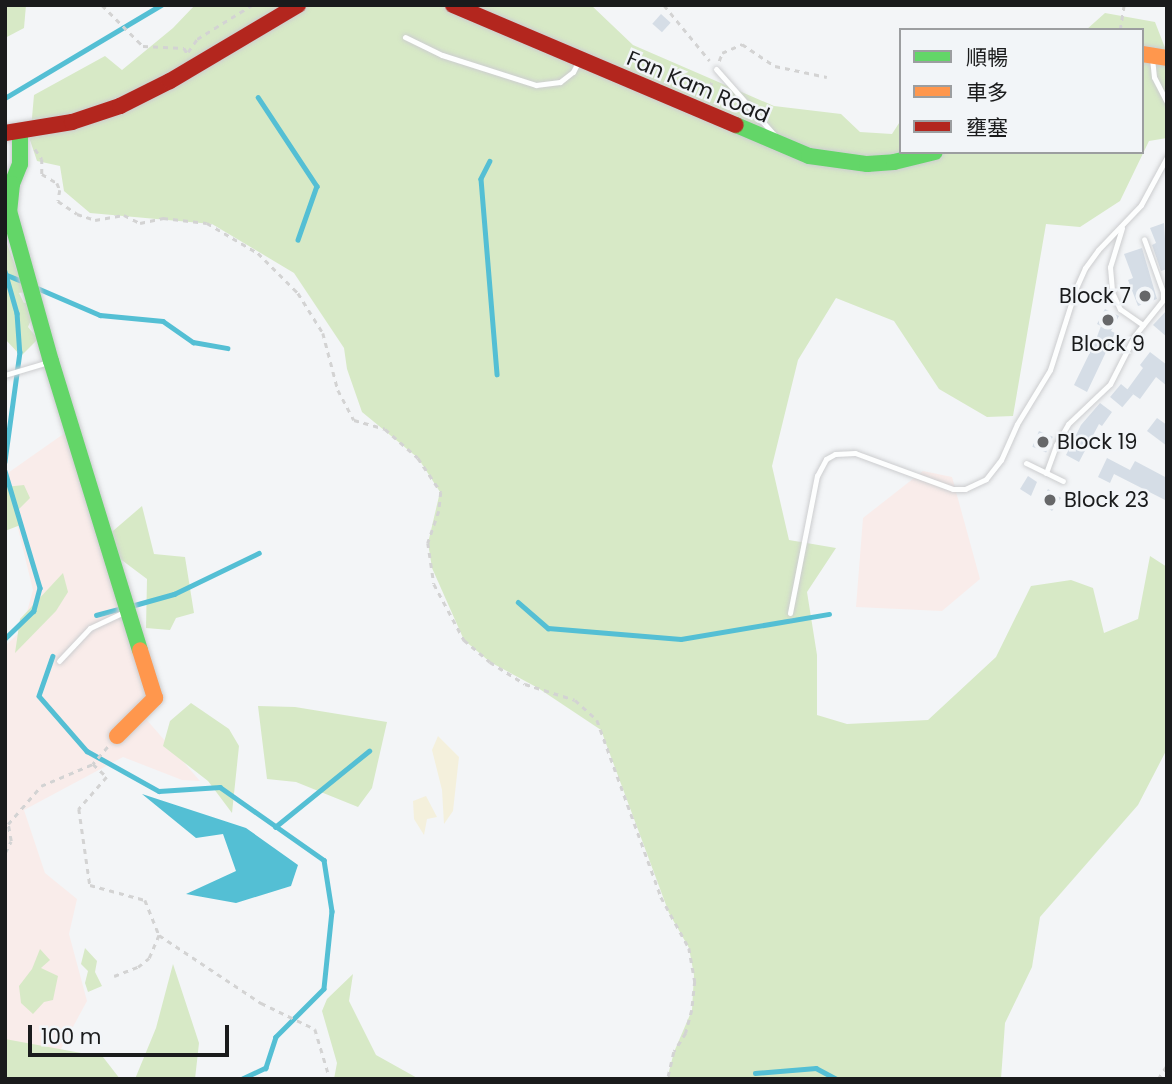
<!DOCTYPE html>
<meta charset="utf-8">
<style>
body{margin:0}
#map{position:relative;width:1172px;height:1084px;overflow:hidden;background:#f3f5f7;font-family:Poppins,"Noto Sans TC",sans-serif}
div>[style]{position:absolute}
.commercial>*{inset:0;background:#f9ecea}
.green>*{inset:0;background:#d7e9c6}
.sand>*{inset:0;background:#f4f0dc}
.water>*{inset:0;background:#54bfd4}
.stream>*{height:4.5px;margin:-2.25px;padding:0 2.25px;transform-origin:2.25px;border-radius:2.25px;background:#54bfd4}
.building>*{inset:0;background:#d5dde6;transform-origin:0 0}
.path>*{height:2.5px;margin-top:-1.25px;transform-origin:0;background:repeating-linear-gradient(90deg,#d3d3d3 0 5px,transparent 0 10px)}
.roads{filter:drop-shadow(0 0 2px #cccdcf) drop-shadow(0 0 2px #cccdcf)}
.lane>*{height:5px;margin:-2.5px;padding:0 2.5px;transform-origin:2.5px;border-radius:2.5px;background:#fdfefe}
.fast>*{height:16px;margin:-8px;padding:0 8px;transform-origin:8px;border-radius:8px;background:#63d668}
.slow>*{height:16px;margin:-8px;padding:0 8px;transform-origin:8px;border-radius:8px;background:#ff974d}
.jam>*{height:16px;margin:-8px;padding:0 8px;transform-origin:8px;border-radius:8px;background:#b3261e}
.dots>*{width:19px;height:19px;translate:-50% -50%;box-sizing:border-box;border:4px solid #f2f5f8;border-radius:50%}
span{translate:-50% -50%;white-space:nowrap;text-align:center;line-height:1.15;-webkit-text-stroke:5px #f2f5f8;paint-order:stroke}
.street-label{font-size:21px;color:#1a1b1c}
.poi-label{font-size:21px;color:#1a1b1c}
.right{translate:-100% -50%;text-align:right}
.left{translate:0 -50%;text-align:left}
.frame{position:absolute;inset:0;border:7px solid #1a1b1c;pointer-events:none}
.legend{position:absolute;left:899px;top:28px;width:245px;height:126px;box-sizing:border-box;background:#f2f5f8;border:2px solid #9c9ea0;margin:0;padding:9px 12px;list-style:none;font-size:21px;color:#1a1b1c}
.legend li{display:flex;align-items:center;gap:14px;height:35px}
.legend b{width:35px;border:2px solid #9c9ea0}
.scale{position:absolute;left:28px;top:1025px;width:201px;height:32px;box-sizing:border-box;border:4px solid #1a1b1c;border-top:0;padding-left:9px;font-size:21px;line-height:24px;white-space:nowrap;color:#1a1b1c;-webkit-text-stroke:5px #f2f5f8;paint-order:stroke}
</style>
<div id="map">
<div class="commercial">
<i style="clip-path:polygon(79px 423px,160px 701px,146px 719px,200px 781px,182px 780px,123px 757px,24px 810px,45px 873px,77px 899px,69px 934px,87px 1001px,55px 1060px,5px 1045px,5px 646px,22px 630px,33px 590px,5px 475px)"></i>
<i style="clip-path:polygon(923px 471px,952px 477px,980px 579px,942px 611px,856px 607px,863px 518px)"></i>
</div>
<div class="green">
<i style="clip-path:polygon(5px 5px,26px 5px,24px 28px,5px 38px)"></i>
<i style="clip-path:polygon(195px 5px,591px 5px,633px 45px,774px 106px,841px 114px,860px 132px,892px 134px,901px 120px,901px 152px,1142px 152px,1142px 30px,1086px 30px,1105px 13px,1155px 22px,1167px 53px,1167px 138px,1149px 141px,1120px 201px,1080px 227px,1046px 224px,1013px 416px,987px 417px,939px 389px,894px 321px,836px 298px,798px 360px,772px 466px,789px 540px,836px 548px,807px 592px,817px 655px,817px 715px,847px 724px,928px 720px,996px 657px,1031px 586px,1071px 580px,1093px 588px,1104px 633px,1138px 619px,1150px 556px,1167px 567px,1167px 749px,1138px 805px,1040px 917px,1032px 967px,1005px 1023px,1001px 1079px,667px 1079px,674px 1052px,692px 1010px,694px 975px,689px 948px,669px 913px,601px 730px,538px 688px,490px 662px,464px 640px,432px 568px,428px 543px,440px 492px,418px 458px,362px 412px,347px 369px,344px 348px,294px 273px,212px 224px,90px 213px,64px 191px,60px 166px,37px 161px,30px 140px,34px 95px,105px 56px,122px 70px,173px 28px)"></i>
<i style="clip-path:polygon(5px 238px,17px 271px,36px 290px,19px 293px,24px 303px,39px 301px,28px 327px,38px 339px,21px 356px,5px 339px)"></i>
<i style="clip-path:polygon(24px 485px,30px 498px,18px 510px,23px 524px,5px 531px,5px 487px)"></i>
<i style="clip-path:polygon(142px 506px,154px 554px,185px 557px,194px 613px,176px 618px,170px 630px,146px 628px,147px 579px,99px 543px)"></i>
<i style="clip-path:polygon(63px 573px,68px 592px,56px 611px,15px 653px,20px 619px)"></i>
<i style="clip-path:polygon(191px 703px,229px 729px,239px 746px,232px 813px,208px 781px,163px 746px,170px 721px)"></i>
<i style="clip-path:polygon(258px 706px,295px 707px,387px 722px,372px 788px,358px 807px,296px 782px,267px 779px)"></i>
<i style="clip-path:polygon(85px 948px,97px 961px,95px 972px,102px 986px,88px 992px,85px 983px,88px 971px,81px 964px)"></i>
<i style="clip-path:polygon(40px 949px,50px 960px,41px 968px,58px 976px,53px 1000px,44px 1002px,33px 1014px,21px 1003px,19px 986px,32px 969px)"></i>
<i style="clip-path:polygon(173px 964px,199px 1043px,195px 1079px,135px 1079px,156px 1028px)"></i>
<i style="clip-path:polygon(353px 974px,349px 1001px,376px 1055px,419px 1079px,334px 1079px,337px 1063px,322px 1011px,327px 999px)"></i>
<i style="clip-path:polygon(5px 1039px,103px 1057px,120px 1079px,5px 1079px)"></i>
</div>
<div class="sand">
<i style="clip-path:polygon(438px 736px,459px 757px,453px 811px,444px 824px,442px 790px,432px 750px)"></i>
<i style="clip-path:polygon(426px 796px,437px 817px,427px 819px,424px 835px,414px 819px,413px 801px)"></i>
</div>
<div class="water">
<i style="clip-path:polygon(142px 794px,246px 828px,298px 865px,291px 886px,236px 903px,186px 894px,236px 871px,223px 834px,196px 838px)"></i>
</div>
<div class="stream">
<i style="left:258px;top:97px;width:107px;rotate:56.5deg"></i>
<i style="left:317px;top:186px;width:57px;rotate:109.4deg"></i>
<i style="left:5px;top:98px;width:182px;rotate:-30.8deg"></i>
<i style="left:490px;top:161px;width:20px;rotate:117deg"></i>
<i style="left:481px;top:179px;width:196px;rotate:85.3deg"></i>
<i style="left:5px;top:271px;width:44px;rotate:74.1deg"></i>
<i style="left:17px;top:313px;width:39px;rotate:86deg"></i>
<i style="left:20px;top:352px;width:111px;rotate:97.8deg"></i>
<i style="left:7px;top:275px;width:18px;rotate:22deg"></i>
<i style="left:35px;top:287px;width:71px;rotate:23.3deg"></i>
<i style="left:100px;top:315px;width:63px;rotate:5.4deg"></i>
<i style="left:163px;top:321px;width:37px;rotate:35deg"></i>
<i style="left:193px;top:342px;width:35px;rotate:10deg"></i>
<i style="left:5px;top:471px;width:122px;rotate:73.3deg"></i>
<i style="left:40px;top:588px;width:24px;rotate:105deg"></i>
<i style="left:34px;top:611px;width:40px;rotate:136deg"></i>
<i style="left:518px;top:602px;width:40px;rotate:41deg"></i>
<i style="left:548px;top:628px;width:133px;rotate:4.7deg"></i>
<i style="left:681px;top:639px;width:150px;rotate:-9.6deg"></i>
<i style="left:131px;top:606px;width:45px;rotate:-15.6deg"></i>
<i style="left:174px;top:594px;width:94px;rotate:-25.8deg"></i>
<i style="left:96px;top:615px;width:27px;rotate:-15deg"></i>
<i style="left:53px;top:656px;width:42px;rotate:109.3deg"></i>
<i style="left:39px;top:696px;width:73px;rotate:48.9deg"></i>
<i style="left:87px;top:751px;width:82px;rotate:29.1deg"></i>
<i style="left:159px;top:791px;width:61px;rotate:-3.8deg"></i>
<i style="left:220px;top:787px;width:127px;rotate:35.1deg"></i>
<i style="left:324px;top:860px;width:52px;rotate:81.1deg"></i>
<i style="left:332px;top:911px;width:78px;rotate:95.9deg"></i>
<i style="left:324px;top:989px;width:68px;rotate:135deg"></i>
<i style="left:276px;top:1037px;width:33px;rotate:108deg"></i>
<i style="left:266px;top:1068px;width:26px;rotate:155deg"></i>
<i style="left:275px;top:827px;width:121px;rotate:-39deg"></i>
<i style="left:755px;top:1073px;width:61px;rotate:-4.7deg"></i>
<i style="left:816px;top:1068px;width:24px;rotate:28deg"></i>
</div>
<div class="building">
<i style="left:661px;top:14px;width:13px;height:13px;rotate:42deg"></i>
<i style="clip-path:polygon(1164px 223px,1167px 269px,1161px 271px,1152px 245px,1156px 243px,1150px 228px)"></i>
<i style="clip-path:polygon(1142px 248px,1157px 299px,1138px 306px,1128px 280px,1133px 278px,1124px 254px)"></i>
<i style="clip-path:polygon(1105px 309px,1119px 316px,1111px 331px,1115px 333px,1087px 392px,1074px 385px,1095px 342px,1101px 326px,1097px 324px)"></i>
<i style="clip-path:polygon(1167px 310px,1167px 337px,1153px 325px)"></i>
<i style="clip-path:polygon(1150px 352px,1167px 365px,1167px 386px,1156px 377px,1140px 399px,1127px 390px,1143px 368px,1140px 365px)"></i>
<i style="left:1121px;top:384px;width:16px;height:17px;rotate:40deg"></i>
<i style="clip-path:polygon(1100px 403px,1112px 412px,1102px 426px,1099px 424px,1079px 462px,1066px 455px,1081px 425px)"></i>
<i style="clip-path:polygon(1157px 418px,1167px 425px,1167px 446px,1147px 431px)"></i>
<i style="left:1039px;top:431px;width:15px;height:17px;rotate:23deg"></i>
<i style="clip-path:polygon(1107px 458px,1130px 470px,1135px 461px,1167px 478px,1167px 501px,1114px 474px,1110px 483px,1098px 477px)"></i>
<i style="clip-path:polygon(1028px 476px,1037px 482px,1031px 496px,1020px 489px)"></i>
<i style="clip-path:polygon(1048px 489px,1061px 498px,1052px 511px,1041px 503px)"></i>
</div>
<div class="path">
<i style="left:102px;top:5px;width:58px;rotate:45deg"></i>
<i style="left:143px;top:46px;width:41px;rotate:2.8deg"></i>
<i style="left:184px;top:48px;width:6px;rotate:59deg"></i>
<i style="left:664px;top:5px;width:72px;rotate:50.6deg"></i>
<i style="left:1120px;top:30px;width:25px;rotate:-81deg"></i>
<i style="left:188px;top:52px;width:16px;rotate:-55deg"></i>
<i style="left:197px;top:39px;width:65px;rotate:-31.7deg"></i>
<i style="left:719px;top:61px;width:9px;rotate:-69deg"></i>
<i style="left:722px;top:53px;width:22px;rotate:-24deg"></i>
<i style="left:742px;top:44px;width:40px;rotate:34deg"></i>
<i style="left:775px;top:66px;width:53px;rotate:11.9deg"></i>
<i style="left:708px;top:97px;width:17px;rotate:-77deg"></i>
<i style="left:35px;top:149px;width:12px;rotate:55deg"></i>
<i style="left:42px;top:159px;width:15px;rotate:90deg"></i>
<i style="left:42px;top:174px;width:17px;rotate:31deg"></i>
<i style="left:57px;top:183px;width:8px;rotate:67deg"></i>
<i style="left:60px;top:190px;width:11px;rotate:100deg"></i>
<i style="left:58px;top:201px;width:23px;rotate:34deg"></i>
<i style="left:77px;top:214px;width:19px;rotate:18deg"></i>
<i style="left:95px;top:220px;width:29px;rotate:-10deg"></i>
<i style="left:124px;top:215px;width:18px;rotate:27deg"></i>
<i style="left:140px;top:223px;width:24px;rotate:-12deg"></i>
<i style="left:163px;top:218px;width:44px;rotate:6.5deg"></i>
<i style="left:207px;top:223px;width:59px;rotate:30.5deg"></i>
<i style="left:258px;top:253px;width:57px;rotate:45deg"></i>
<i style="left:298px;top:293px;width:47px;rotate:58deg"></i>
<i style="left:323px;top:333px;width:59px;rotate:75.3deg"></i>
<i style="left:338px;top:390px;width:34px;rotate:62deg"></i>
<i style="left:354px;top:420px;width:32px;rotate:16deg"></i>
<i style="left:385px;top:429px;width:44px;rotate:41.3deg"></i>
<i style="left:418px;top:458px;width:41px;rotate:55.9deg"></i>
<i style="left:441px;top:492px;width:19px;rotate:96deg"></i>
<i style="left:439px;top:511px;width:34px;rotate:109deg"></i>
<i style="left:428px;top:543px;width:41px;rotate:81.7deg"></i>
<i style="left:434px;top:584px;width:64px;rotate:61.8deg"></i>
<i style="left:464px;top:640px;width:34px;rotate:40deg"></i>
<i style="left:490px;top:662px;width:41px;rotate:32.2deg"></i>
<i style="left:525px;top:684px;width:52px;rotate:17.7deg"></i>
<i style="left:575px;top:700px;width:30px;rotate:42deg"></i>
<i style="left:597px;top:720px;width:188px;rotate:70.1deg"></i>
<i style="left:661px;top:897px;width:58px;rotate:61.2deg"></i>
<i style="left:689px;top:948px;width:34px;rotate:80deg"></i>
<i style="left:695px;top:981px;width:29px;rotate:96deg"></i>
<i style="left:692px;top:1010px;width:24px;rotate:105deg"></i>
<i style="left:686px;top:1033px;width:22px;rotate:122deg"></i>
<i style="left:674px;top:1052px;width:28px;rotate:103deg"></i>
<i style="left:108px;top:747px;width:23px;rotate:131deg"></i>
<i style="left:93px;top:764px;width:19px;rotate:43deg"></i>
<i style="left:107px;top:777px;width:43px;rotate:131.2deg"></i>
<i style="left:79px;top:809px;width:77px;rotate:81.8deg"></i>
<i style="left:90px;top:885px;width:57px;rotate:15.3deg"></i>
<i style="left:145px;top:900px;width:38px;rotate:68deg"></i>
<i style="left:159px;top:935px;width:123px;rotate:33.7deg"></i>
<i style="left:261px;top:1003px;width:60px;rotate:25.7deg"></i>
<i style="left:315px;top:1029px;width:52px;rotate:73.3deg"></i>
<i style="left:5px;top:853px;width:13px;rotate:-63deg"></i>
<i style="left:11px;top:841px;width:17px;rotate:-100deg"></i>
<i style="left:8px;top:824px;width:50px;rotate:-49deg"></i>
<i style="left:41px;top:786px;width:56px;rotate:-22.9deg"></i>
<i style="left:114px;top:976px;width:26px;rotate:-21deg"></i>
<i style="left:138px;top:967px;width:14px;rotate:-39deg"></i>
<i style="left:149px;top:958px;width:25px;rotate:-67deg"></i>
<i style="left:1158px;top:1079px;width:17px;rotate:-57deg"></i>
</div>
<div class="roads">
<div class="lane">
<i style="left:405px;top:37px;width:41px;rotate:25.9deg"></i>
<i style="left:442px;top:55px;width:99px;rotate:17.7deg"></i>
<i style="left:536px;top:85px;width:24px;rotate:-7deg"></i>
<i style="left:560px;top:82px;width:16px;rotate:-38deg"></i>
<i style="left:573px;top:72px;width:11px;rotate:-63deg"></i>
<i style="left:1152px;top:58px;width:19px;rotate:84deg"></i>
<i style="left:1154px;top:77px;width:28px;rotate:63deg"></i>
<i style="left:716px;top:69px;width:92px;rotate:48.5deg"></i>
<i style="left:1122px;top:228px;width:41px;rotate:107.1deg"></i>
<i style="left:1110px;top:267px;width:25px;rotate:85deg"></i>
<i style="left:1112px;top:292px;width:19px;rotate:65deg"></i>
<i style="left:1120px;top:309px;width:28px;rotate:35deg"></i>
<i style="left:5px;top:375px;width:45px;rotate:-16.8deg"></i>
<i style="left:1026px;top:463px;width:41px;rotate:25.9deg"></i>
<i style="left:1046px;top:473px;width:30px;rotate:-70deg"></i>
<i style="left:1056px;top:445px;width:24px;rotate:-60deg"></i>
<i style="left:1068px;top:424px;width:58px;rotate:-43.6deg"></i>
<i style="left:1110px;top:384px;width:55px;rotate:-63deg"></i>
<i style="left:1135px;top:335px;width:45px;rotate:-51.3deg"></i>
<i style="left:1163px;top:300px;width:8px;rotate:-90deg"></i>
<i style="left:1163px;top:292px;width:56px;rotate:-109.7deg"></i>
<i style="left:790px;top:613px;width:140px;rotate:-78.9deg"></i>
<i style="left:817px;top:476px;width:19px;rotate:-62deg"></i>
<i style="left:826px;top:459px;width:10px;rotate:-29deg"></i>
<i style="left:835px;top:454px;width:20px;rotate:-3deg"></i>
<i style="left:855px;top:453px;width:104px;rotate:20.2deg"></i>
<i style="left:953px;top:489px;width:12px"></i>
<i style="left:965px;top:489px;width:23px;rotate:-25deg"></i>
<i style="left:986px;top:479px;width:24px;rotate:-52deg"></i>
<i style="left:1001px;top:460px;width:39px;rotate:-66deg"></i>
<i style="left:1017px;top:424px;width:63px;rotate:-58.6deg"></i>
<i style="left:1050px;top:370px;width:86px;rotate:-72.4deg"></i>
<i style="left:1076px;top:288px;width:22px;rotate:-66deg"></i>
<i style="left:1085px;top:268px;width:22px;rotate:-54deg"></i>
<i style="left:1098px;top:250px;width:62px;rotate:-46.3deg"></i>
<i style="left:1141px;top:205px;width:55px;rotate:-61.6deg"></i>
<i style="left:59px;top:661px;width:45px;rotate:-46.8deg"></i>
<i style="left:90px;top:628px;width:40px;rotate:-25deg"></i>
</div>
<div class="fast">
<i style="left:736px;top:125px;width:79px;rotate:23deg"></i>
<i style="left:809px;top:156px;width:59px;rotate:7.9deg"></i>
<i style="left:867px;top:164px;width:27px;rotate:-4deg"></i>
<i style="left:894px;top:162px;width:42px;rotate:-13.7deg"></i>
<i style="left:20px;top:132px;width:32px;rotate:90deg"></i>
<i style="left:20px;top:164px;width:22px;rotate:112deg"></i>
<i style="left:12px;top:184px;width:27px;rotate:96deg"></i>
<i style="left:9px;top:211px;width:156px;rotate:74.4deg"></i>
<i style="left:51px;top:361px;width:302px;rotate:72.9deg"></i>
</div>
<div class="slow">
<i style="left:1142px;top:54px;width:25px;rotate:9deg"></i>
<i style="left:117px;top:736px;width:54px;rotate:-45deg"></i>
<i style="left:155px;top:698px;width:50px;rotate:-107.4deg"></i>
</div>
<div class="jam">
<i style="left:453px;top:5px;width:307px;rotate:23deg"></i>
<i style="left:5px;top:133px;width:68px;rotate:-9.3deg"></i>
<i style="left:72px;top:122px;width:51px;rotate:-18.4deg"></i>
<i style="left:120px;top:106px;width:56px;rotate:-26.6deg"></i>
<i style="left:170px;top:81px;width:149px;rotate:-30.7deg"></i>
</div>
</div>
<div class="dots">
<i style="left:1145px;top:296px;background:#666769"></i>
<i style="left:1108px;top:320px;background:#666769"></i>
<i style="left:1043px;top:442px;background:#666769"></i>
<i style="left:1050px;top:500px;background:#666769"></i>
</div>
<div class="street-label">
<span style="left:698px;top:87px;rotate:23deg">Fan Kam Road</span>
</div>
<div class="poi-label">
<span class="right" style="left:1131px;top:296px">Block 7</span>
<span style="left:1108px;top:344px">Block 9</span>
<span class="left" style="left:1057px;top:442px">Block 19</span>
<span class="left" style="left:1064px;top:500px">Block 23</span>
</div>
<div class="frame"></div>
<ul class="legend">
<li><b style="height:9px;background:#63d668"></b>順暢</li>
<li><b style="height:9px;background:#ff974d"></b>車多</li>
<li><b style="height:9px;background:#b3261e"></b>壅塞</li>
</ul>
<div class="scale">100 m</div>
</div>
